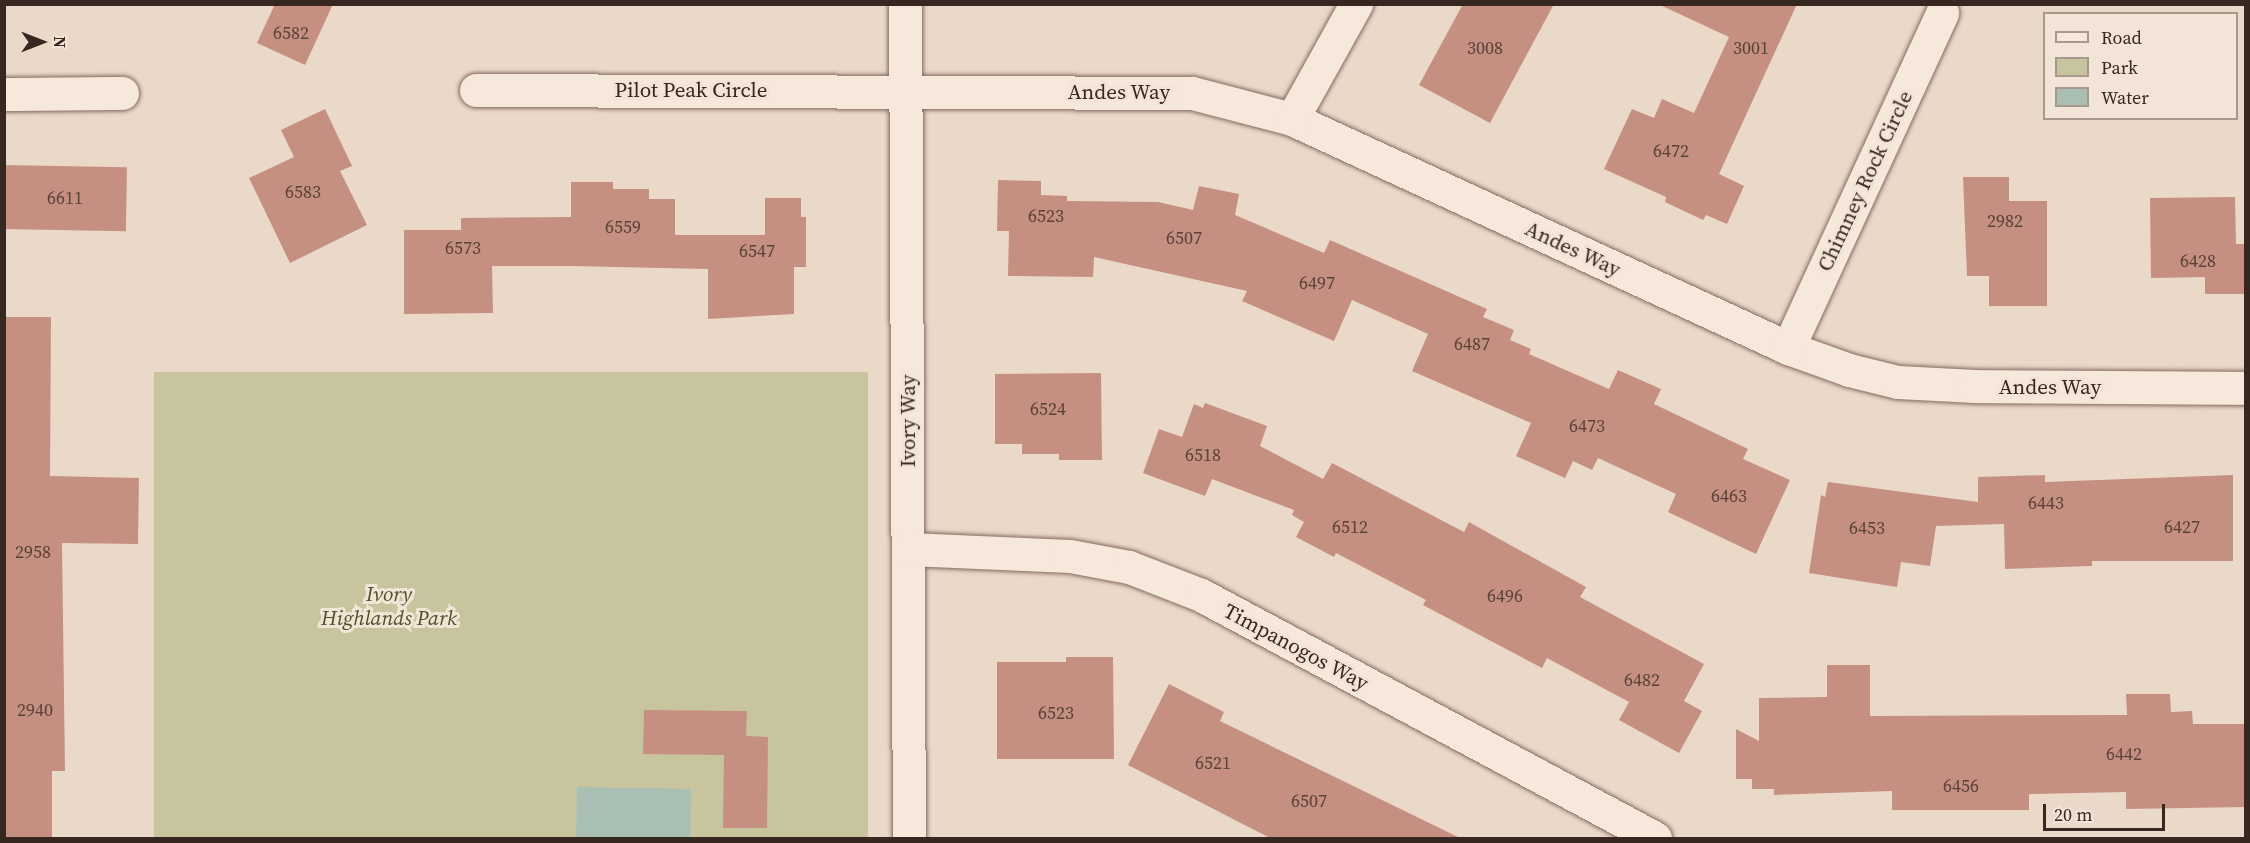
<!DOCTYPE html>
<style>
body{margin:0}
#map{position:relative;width:2250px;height:843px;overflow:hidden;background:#ead9c9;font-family:"Source Serif 4",serif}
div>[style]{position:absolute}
.green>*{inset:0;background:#c8c49d;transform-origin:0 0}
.water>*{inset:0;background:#a9bfb4;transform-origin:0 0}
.building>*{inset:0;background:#c59082;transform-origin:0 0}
.roads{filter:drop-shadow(0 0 2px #856b5f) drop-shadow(0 0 2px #856b5f)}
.minor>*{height:33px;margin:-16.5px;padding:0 16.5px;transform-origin:16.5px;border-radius:16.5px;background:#f6e8db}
span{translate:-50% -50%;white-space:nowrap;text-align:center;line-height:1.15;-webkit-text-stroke:6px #f2e5d7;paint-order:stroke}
.number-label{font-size:18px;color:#5a4139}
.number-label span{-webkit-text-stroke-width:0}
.street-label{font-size:21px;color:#372721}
.park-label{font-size:21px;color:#4f512a;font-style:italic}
.frame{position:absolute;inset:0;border:6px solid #372721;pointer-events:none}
.legend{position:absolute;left:2043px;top:12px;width:195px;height:108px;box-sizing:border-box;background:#f2e5d7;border:2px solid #a7998e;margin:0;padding:8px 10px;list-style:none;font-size:18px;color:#372721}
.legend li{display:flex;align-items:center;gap:12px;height:30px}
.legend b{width:30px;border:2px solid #a7998e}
.north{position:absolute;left:12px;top:12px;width:60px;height:60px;-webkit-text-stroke:4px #f2e5d7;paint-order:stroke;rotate:90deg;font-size:16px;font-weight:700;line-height:24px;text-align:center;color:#372721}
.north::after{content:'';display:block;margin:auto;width:21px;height:27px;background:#372721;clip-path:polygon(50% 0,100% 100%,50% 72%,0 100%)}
.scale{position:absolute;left:2043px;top:804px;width:122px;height:27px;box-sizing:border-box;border:3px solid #372721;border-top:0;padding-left:8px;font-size:18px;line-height:21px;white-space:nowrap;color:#372721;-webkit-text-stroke:4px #f2e5d7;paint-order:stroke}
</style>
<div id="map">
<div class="green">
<i style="left:154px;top:372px;width:714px;height:466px"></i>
</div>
<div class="water">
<i style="left:577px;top:787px;width:114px;height:51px;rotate:1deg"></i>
</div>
<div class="building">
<i style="clip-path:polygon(275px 4px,333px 4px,305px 65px,257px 43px)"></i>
<i style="clip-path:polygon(1463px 4px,1554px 4px,1490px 123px,1419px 85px)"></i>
<i style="clip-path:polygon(1658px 4px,1797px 4px,1719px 174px,1744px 186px,1727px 224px,1706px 215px,1703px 220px,1665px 202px,1666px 197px,1604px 169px,1632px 109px,1654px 118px,1662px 99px,1694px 113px,1729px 37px)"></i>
<i style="clip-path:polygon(325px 109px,352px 166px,340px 171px,367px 225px,290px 263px,249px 178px,294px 157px,281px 130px)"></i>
<i style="left:4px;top:165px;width:123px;height:64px;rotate:1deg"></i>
<i style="clip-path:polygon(1963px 177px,2009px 177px,2009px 201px,2047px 201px,2047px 306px,1989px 306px,1989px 276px,1967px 276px)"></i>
<i style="clip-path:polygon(998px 180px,1041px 181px,1041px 195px,1067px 196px,1067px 201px,1158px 202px,1193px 210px,1199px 186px,1239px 194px,1235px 215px,1324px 253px,1330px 240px,1487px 309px,1483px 317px,1514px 330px,1510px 340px,1531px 349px,1529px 354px,1609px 389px,1618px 370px,1661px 389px,1654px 404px,1748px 449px,1743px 459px,1790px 480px,1756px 554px,1668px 512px,1676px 494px,1598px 458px,1592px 470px,1573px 461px,1565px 478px,1516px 456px,1531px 423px,1412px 371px,1428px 334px,1352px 300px,1334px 341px,1242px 301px,1247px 291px,1094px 257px,1093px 277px,1008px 276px,1009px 231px,997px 231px)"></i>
<i style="clip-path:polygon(571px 182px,613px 182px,613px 189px,649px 189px,649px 199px,675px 199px,675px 235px,765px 235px,765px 198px,801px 198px,801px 217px,806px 217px,806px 267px,794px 267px,794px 314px,708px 319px,708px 269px,571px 266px,492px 266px,493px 313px,404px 314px,404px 230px,461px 230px,461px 218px,571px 217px)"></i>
<i style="clip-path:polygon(2235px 197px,2236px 244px,2246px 244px,2246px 294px,2205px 294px,2205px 277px,2151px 278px,2150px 198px)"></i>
<i style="clip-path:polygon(4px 317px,51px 317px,50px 476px,139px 478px,138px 544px,62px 543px,65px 771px,52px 771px,52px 838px,4px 838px)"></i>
<i style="clip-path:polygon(1101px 373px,1102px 460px,1059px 460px,1059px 454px,1022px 454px,1022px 444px,995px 444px,995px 374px)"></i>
<i style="clip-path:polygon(1205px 403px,1267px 426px,1260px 446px,1323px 479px,1332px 463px,1464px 532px,1469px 522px,1586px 587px,1580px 597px,1704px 664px,1684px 701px,1702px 711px,1679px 753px,1619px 720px,1629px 702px,1547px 658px,1542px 668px,1423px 605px,1426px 600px,1336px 553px,1334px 557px,1296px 537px,1304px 522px,1292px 515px,1294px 510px,1212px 479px,1205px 496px,1143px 473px,1159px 429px,1182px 437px,1194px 404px,1203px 408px)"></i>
<i style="clip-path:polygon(2045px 475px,2045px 482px,2233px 475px,2233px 561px,2092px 561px,2092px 566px,2005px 569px,2004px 524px,1936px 526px,1930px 566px,1901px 562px,1897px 587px,1809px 573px,1821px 495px,1825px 497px,1828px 482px,1978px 502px,1978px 477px)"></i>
<i style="clip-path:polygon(1066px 657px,1113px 657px,1114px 759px,997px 759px,997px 662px,1066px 662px)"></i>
<i style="clip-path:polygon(1827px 665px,1870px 665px,1870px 716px,2127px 715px,2126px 694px,2170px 694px,2171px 712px,2192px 711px,2193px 724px,2246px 724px,2246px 807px,2126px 809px,2126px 792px,2029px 794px,2029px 810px,1892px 810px,1892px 791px,1774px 795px,1774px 789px,1752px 789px,1752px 779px,1736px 779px,1736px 729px,1759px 741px,1759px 698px,1827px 697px)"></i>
<i style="clip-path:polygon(1169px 684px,1224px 712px,1220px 721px,1460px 838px,1270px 838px,1128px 765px)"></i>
<i style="clip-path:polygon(644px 710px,747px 711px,746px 736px,768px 737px,767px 828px,723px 828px,724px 755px,643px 754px)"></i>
</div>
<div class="roads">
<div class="minor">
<i style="left:905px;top:4px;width:834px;rotate:89.73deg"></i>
<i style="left:476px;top:90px;width:716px;rotate:0.24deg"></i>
<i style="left:1192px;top:93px;width:103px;rotate:14.6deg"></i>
<i style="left:1292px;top:119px;width:546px;rotate:24.78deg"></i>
<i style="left:1788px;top:348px;width:65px;rotate:19.8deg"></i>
<i style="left:1849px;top:370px;width:50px;rotate:13.8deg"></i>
<i style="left:1898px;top:382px;width:77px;rotate:3deg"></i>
<i style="left:1975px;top:386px;width:271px;rotate:0.4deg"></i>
<i style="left:4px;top:94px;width:118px;rotate:-0.5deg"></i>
<i style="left:1292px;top:119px;width:132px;rotate:-60.9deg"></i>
<i style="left:1788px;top:348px;width:369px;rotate:-65.3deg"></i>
<i style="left:909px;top:549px;width:161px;rotate:2.5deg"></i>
<i style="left:1070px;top:556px;width:60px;rotate:10.6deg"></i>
<i style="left:1129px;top:567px;width:77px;rotate:21.3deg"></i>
<i style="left:1201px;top:595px;width:515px;rotate:28.16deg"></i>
</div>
</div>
<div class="number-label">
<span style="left:291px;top:33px">6582</span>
<span style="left:1485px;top:48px">3008</span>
<span style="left:1751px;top:48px">3001</span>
<span style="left:1671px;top:151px">6472</span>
<span style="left:303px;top:192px">6583</span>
<span style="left:65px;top:198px">6611</span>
<span style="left:1046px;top:216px">6523</span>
<span style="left:2005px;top:221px">2982</span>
<span style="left:623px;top:227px">6559</span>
<span style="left:1184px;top:238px">6507</span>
<span style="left:463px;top:248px">6573</span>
<span style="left:757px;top:251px">6547</span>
<span style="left:2198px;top:261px">6428</span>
<span style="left:1317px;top:283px">6497</span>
<span style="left:1472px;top:344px">6487</span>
<span style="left:1048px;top:409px">6524</span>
<span style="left:1587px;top:426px">6473</span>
<span style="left:1203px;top:455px">6518</span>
<span style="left:1729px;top:496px">6463</span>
<span style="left:2046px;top:503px">6443</span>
<span style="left:1350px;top:527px">6512</span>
<span style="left:2182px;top:527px">6427</span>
<span style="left:1867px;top:528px">6453</span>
<span style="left:33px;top:552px">2958</span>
<span style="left:1505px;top:596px">6496</span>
<span style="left:1642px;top:680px">6482</span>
<span style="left:35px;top:710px">2940</span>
<span style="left:1056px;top:713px">6523</span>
<span style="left:2124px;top:754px">6442</span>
<span style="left:1213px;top:763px">6521</span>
<span style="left:1961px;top:786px">6456</span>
<span style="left:1309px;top:801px">6507</span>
</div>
<div class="street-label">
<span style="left:691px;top:90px">Pilot Peak Circle</span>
<span style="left:1119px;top:92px">Andes Way</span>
<span style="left:1865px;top:181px;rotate:-65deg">Chimney Rock Circle</span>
<span style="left:1573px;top:249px;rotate:25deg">Andes Way</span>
<span style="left:2050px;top:387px">Andes Way</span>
<span style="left:908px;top:421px;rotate:-90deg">Ivory Way</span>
<span style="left:1296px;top:647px;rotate:28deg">Timpanogos Way</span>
</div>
<div class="park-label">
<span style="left:389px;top:606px">Ivory<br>Highlands Park</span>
</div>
<div class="frame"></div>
<ul class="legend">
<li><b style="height:8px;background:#f6e8db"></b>Road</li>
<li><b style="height:16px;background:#c8c49d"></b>Park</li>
<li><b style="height:16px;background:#a9bfb4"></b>Water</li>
</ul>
<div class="north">N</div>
<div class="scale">20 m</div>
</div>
